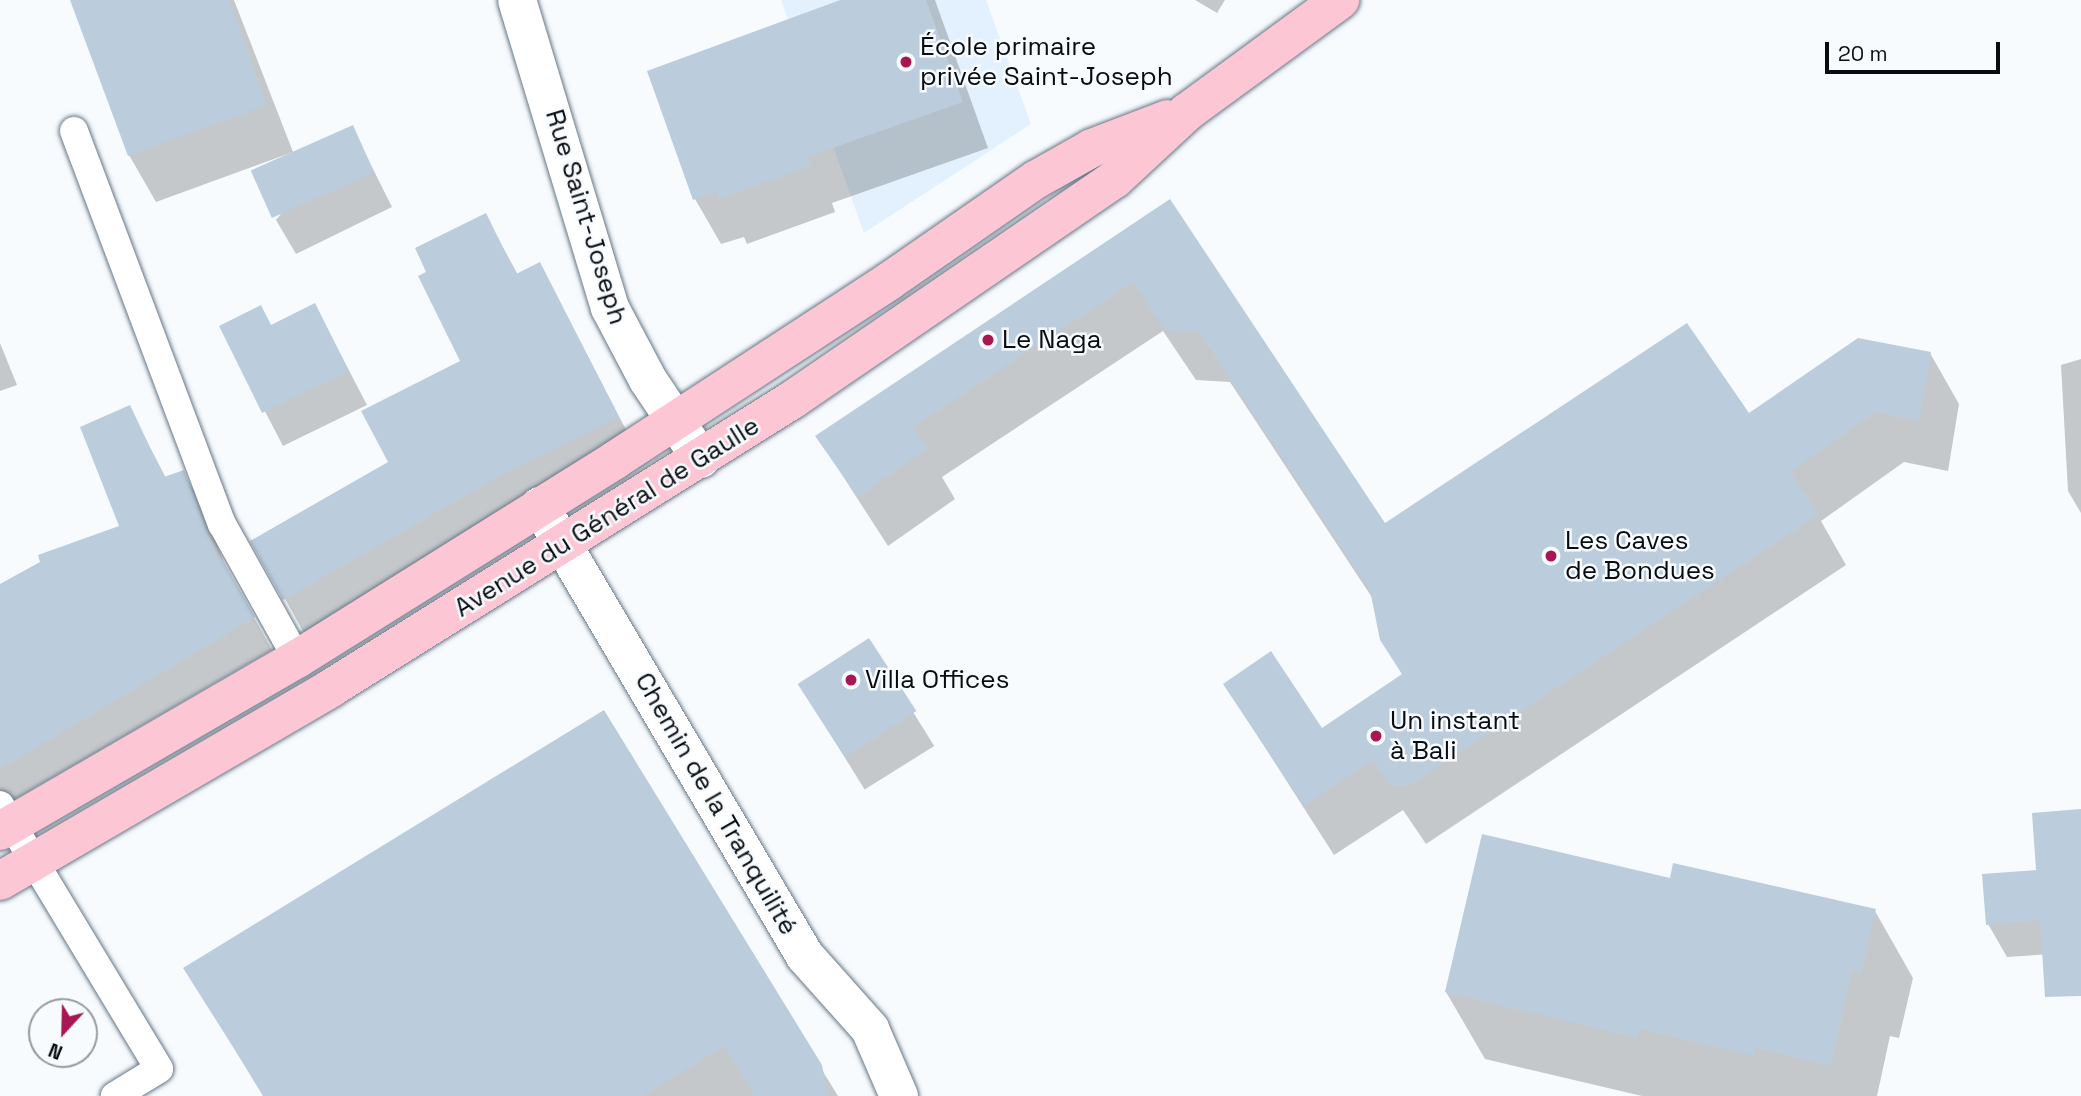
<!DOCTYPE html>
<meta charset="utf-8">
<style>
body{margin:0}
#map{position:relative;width:2081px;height:1096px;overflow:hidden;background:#f7fbfe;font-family:"Space Grotesk",sans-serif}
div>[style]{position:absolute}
.built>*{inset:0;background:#e2f1fd}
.shadow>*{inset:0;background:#0003;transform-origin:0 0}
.building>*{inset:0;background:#bbcddc;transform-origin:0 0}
.roads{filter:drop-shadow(0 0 2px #677785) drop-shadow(0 0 2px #677785)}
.lane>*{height:28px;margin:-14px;padding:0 14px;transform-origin:14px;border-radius:14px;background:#fff}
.street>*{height:38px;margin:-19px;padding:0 19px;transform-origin:19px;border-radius:19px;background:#fff}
.primary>*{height:38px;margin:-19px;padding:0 19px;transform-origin:19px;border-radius:19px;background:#fdc6d4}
.dots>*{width:19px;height:19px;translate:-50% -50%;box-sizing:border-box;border:4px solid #f7fbfe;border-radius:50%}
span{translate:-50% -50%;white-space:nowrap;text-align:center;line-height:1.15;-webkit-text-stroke:5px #f7fbfe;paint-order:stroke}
.poi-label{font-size:26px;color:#070c11}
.left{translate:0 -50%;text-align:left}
.street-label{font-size:26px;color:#070c11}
.north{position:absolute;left:28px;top:998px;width:70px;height:70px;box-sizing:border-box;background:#f7fbfe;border:2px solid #979b9f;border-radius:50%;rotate:202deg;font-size:19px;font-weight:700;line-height:28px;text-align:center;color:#070c11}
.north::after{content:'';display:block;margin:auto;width:24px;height:32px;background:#a81753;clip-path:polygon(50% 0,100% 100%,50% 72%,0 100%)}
.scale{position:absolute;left:1825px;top:42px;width:175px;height:32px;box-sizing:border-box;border:4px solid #070c11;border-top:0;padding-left:9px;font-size:21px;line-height:24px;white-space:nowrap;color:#070c11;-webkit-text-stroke:5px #f7fbfe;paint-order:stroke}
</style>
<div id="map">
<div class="built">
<i style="clip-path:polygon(781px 0,986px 0,1031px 124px,864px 233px)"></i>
</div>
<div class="shadow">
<i style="clip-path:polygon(72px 0,234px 0,293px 152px,156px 202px,129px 155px)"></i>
<i style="clip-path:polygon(843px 0,935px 0,988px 148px,832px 203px,835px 212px,747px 244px,744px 237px,721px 244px,695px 199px)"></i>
<i style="clip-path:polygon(1195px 0,1225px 0,1217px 13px)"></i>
<i style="clip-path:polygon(352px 127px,392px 207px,296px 254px,276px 220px)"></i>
<i style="clip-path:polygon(1170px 201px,1384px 525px,1748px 415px,1930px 353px,1959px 404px,1948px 471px,1904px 462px,1821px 521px,1846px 565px,1426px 844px,1403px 810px,1334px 855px,1225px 685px,1322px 731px,1403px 676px,1381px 639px,1373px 599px,1230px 382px,1196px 380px,1163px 331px,942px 477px,955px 499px,888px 546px,817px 436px)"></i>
<i style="clip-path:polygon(486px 216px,518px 275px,540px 264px,637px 451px,304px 633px,253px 541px,390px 463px,463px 362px,429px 272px)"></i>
<i style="clip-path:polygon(315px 305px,367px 405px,283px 446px,221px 327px,271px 326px)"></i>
<i style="clip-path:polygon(0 343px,17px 385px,0 391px)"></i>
<i style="clip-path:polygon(2081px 359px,2081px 513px,2068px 491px,2061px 365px)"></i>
<i style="clip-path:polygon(129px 407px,166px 478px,183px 472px,202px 504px,226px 568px,272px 650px,0 808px,0 586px,122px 527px)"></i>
<i style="left:868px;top:640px;width:125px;height:82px;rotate:58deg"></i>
<i style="clip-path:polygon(603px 713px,838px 1096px,263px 1096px,186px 969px)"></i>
<i style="clip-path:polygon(2081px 811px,2081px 975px,2079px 952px,2007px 957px,1988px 924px,2038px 871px)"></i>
<i style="clip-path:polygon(1672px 880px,1875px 911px,1913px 978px,1899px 1038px,1890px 1036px,1877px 1096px,1642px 1096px,1485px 1059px,1446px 992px)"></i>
</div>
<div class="building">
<i style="clip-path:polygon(70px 0,229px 0,267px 105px,128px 156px)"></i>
<i style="clip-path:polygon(840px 0,926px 0,963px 102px,807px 157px,810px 166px,719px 199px,717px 191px,693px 200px,647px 71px)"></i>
<i style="left:353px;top:125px;width:52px;height:112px;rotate:66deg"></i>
<i style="clip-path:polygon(1170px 199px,1385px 523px,1687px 323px,1749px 413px,1858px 338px,1931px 352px,1919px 421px,1875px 412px,1790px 472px,1819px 514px,1408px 786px,1390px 786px,1372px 760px,1304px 806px,1223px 684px,1271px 651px,1322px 728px,1402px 674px,1380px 640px,1370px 590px,1199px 332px,1165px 330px,1133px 282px,913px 427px,928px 448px,858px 497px,815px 436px)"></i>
<i style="clip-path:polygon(486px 213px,516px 274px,540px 262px,619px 417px,501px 475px,283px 600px,250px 541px,388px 462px,361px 411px,460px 361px,418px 276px,426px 272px,415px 248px)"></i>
<i style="clip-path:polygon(315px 303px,349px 371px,262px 413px,219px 326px,261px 305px,271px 325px)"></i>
<i style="clip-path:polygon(130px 405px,164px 477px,184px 470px,218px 560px,221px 557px,255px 617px,0 769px,0 584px,40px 562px,38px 555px,119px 526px,80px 427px)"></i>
<i style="left:869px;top:638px;width:87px;height:85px;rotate:57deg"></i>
<i style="clip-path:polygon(604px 710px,822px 1065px,828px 1096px,755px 1096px,725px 1046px,642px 1096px,264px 1096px,183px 968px)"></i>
<i style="clip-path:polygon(2081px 809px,2081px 996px,2045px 997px,2040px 920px,1986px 925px,1982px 874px,2036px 870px,2032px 813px)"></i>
<i style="clip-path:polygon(1482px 834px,1670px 878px,1673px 863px,1876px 909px,1861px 973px,1852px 970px,1831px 1066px,1756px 1048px,1754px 1056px,1640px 1029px,1637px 1038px,1445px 992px)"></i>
</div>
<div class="roads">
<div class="lane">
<i style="left:74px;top:131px;width:420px;rotate:69.4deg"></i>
<i style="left:222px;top:524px;width:154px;rotate:60.9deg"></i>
<i style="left:0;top:805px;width:308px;rotate:58.9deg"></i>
<i style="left:159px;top:1069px;width:52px;rotate:148.5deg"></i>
</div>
<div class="street">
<i style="left:517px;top:0;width:322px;rotate:73.2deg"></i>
<i style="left:610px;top:308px;width:81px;rotate:62.2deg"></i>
<i style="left:648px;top:380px;width:95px;rotate:56.1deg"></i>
<i style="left:540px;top:506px;width:522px;rotate:59.51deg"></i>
<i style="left:805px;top:956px;width:98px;rotate:48.3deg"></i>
<i style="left:870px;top:1029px;width:73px;rotate:66.6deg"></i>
</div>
<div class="primary">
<i style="left:0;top:831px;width:343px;rotate:-30.1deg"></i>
<i style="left:297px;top:659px;width:375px;rotate:-32deg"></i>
<i style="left:615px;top:460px;width:326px;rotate:-33.1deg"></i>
<i style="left:888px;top:282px;width:181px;rotate:-34.7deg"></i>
<i style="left:1037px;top:179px;width:63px;rotate:-29.4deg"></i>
<i style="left:1092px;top:148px;width:81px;rotate:-20.9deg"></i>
<i style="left:0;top:881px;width:383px;rotate:-30.2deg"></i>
<i style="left:331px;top:688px;width:544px;rotate:-31.99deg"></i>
<i style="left:792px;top:400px;width:391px;rotate:-34.4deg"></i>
<i style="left:1115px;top:179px;width:98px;rotate:-42.9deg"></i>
<i style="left:1187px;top:112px;width:190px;rotate:-36.2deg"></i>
</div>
</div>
<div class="dots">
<i style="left:906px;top:62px;background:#a81753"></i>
<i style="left:988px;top:340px;background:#a81753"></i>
<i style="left:1551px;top:556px;background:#a81753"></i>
<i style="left:851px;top:680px;background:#a81753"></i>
<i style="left:1376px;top:736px;background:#a81753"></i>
</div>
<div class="poi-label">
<span class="left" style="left:920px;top:62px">École primaire<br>privée Saint-Joseph</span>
<span class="left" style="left:1002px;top:340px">Le Naga</span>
<span class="left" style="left:1565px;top:556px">Les Caves<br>de Bondues</span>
<span class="left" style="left:865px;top:680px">Villa Offices</span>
<span class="left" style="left:1390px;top:736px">Un instant<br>à Bali</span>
</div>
<div class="street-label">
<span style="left:586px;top:217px;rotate:73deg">Rue Saint-Joseph</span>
<span style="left:607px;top:517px;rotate:-32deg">Avenue du Général de Gaulle</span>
<span style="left:716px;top:804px;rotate:60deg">Chemin de la Tranquilité</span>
</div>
<div class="north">N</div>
<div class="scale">20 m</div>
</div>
